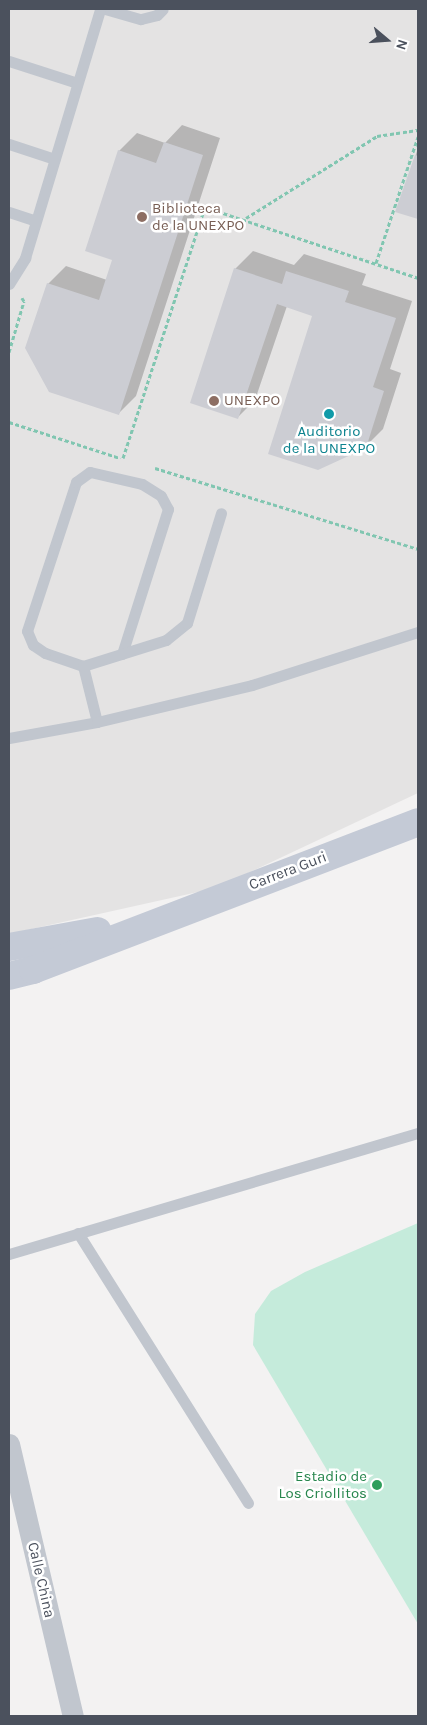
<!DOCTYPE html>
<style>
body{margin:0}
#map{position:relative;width:427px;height:1725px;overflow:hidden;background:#f3f2f2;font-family:Karla,sans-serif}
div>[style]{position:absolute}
.education>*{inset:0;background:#e4e3e3}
.green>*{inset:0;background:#c5ebdb}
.shadow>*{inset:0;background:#0003}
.building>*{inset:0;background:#cccdd3}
.path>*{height:3px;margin-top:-1.5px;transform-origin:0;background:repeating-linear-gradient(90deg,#81c6b1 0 4px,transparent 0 6.5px)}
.lane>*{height:11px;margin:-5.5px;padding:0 5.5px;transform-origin:5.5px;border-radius:5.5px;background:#c1c6ce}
.street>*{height:21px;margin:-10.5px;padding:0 10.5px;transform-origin:10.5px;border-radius:10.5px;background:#c1c6ce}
.secondary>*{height:28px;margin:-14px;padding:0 14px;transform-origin:14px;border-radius:14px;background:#c4cad6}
.dots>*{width:14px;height:14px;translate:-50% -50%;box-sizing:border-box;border:2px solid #fff;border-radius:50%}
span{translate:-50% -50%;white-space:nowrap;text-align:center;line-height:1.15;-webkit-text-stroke:5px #fff;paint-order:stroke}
.education-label{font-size:15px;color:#785e54}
.left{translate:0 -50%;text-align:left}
.culture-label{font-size:15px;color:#0d838f}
.street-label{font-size:15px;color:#4b515d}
.leisure-label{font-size:15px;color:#27864d}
.right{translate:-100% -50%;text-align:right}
.frame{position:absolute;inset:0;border:10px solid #4b515d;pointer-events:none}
.north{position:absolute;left:362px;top:15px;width:50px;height:50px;-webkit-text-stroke:4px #fff;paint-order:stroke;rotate:108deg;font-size:14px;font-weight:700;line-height:20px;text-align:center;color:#4b515d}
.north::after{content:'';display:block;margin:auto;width:18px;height:22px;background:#4b515d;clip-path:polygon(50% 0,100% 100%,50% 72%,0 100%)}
</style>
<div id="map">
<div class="education">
<i style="clip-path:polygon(9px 9px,418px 9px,418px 793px,216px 888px,9px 934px)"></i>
</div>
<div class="green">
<i style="clip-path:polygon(418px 1223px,418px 1624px,253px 1345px,255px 1314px,271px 1291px,305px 1272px)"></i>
</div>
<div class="shadow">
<i style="clip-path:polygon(182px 125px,220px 138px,136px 396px,118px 414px,48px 284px,66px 266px,107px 280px,114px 259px,119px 151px,137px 133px,165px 143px)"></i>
<i style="clip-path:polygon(418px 148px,418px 218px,397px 211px)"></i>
<i style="clip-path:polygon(253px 251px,294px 265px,304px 254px,366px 274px,362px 285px,412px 301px,390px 369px,401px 373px,383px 429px,365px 447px,314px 315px,287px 306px,255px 400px,238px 417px,235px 269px)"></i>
</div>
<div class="building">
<i style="clip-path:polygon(164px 142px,203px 155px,119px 415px,49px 392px,25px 348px,47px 283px,99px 300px,112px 260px,85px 251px,118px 150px,156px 163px)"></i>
<i style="clip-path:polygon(415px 155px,418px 156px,418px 219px,395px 212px)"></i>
<i style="clip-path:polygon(234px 268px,282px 284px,286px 271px,349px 291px,345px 302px,396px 318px,373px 387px,384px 391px,366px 448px,318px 470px,268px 454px,312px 316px,277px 304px,238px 419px,190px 403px)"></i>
</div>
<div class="path">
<i style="left:246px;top:218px;width:155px;rotate:-32deg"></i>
<i style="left:377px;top:136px;width:41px;rotate:-8.3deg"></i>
<i style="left:376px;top:263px;width:133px;rotate:-71.6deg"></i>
<i style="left:9px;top:352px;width:53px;rotate:-73.6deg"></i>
<i style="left:24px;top:301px;width:4px;rotate:-124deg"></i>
<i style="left:9px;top:422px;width:117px;rotate:18deg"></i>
<i style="left:123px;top:458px;width:264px;rotate:-71.9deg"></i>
<i style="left:205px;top:207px;width:225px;rotate:18.4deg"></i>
<i style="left:155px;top:468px;width:275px;rotate:17.1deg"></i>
</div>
<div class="lane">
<i style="left:105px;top:9px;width:37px;rotate:16deg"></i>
<i style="left:141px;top:19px;width:16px;rotate:-14deg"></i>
<i style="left:157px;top:15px;width:8px;rotate:-45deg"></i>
<i style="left:9px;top:61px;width:71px;rotate:17.9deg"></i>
<i style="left:9px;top:144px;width:48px;rotate:18.1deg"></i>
<i style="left:9px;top:212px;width:28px;rotate:18deg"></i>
<i style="left:9px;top:284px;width:31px;rotate:-58deg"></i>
<i style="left:25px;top:258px;width:260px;rotate:-73.2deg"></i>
<i style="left:83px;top:666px;width:40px;rotate:-161.1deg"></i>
<i style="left:45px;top:653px;width:14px;rotate:-146deg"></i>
<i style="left:33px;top:645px;width:15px;rotate:-113deg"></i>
<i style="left:27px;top:631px;width:157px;rotate:-71.8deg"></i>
<i style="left:76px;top:482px;width:17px;rotate:-36deg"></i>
<i style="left:90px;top:472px;width:53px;rotate:13deg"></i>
<i style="left:142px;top:484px;width:22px;rotate:32deg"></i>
<i style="left:161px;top:496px;width:15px;rotate:62deg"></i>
<i style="left:168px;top:509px;width:152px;rotate:107.6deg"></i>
<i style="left:97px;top:722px;width:58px;rotate:-104deg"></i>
<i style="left:83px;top:666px;width:87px;rotate:-17.4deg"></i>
<i style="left:166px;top:640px;width:27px;rotate:-39deg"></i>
<i style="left:187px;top:623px;width:115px;rotate:-72.8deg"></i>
<i style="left:9px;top:738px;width:89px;rotate:-10.3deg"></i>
<i style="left:97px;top:722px;width:159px;rotate:-13.4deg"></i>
<i style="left:252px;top:685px;width:174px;rotate:-17.7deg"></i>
<i style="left:78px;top:1233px;width:319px;rotate:57.8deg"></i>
<i style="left:9px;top:1254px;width:427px;rotate:-16.5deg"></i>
</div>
<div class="street">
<i style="left:9px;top:1444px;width:279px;rotate:76.8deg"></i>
</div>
<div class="secondary">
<i style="left:9px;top:947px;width:90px;rotate:-10.2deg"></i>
<i style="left:9px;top:976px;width:25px;rotate:-14deg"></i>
<i style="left:33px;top:970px;width:412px;rotate:-21deg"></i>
</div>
<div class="dots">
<i style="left:142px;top:217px;background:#8d6e63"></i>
<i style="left:214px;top:401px;background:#8d6e63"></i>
<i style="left:329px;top:414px;background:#0f9aa8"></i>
<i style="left:377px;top:1485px;background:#2e9e5b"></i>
</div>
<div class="education-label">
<span class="left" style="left:152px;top:217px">Biblioteca<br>de la UNEXPO</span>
<span class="left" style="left:224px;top:401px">UNEXPO</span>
</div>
<div class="culture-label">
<span style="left:329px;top:440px">Auditorio<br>de la UNEXPO</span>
</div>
<div class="street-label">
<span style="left:288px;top:871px;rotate:-21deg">Carrera Guri</span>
<span style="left:41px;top:1580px;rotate:77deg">Calle China</span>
</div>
<div class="leisure-label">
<span class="right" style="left:367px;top:1485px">Estadio de<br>Los Criollitos</span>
</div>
<div class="frame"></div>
<div class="north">N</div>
</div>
